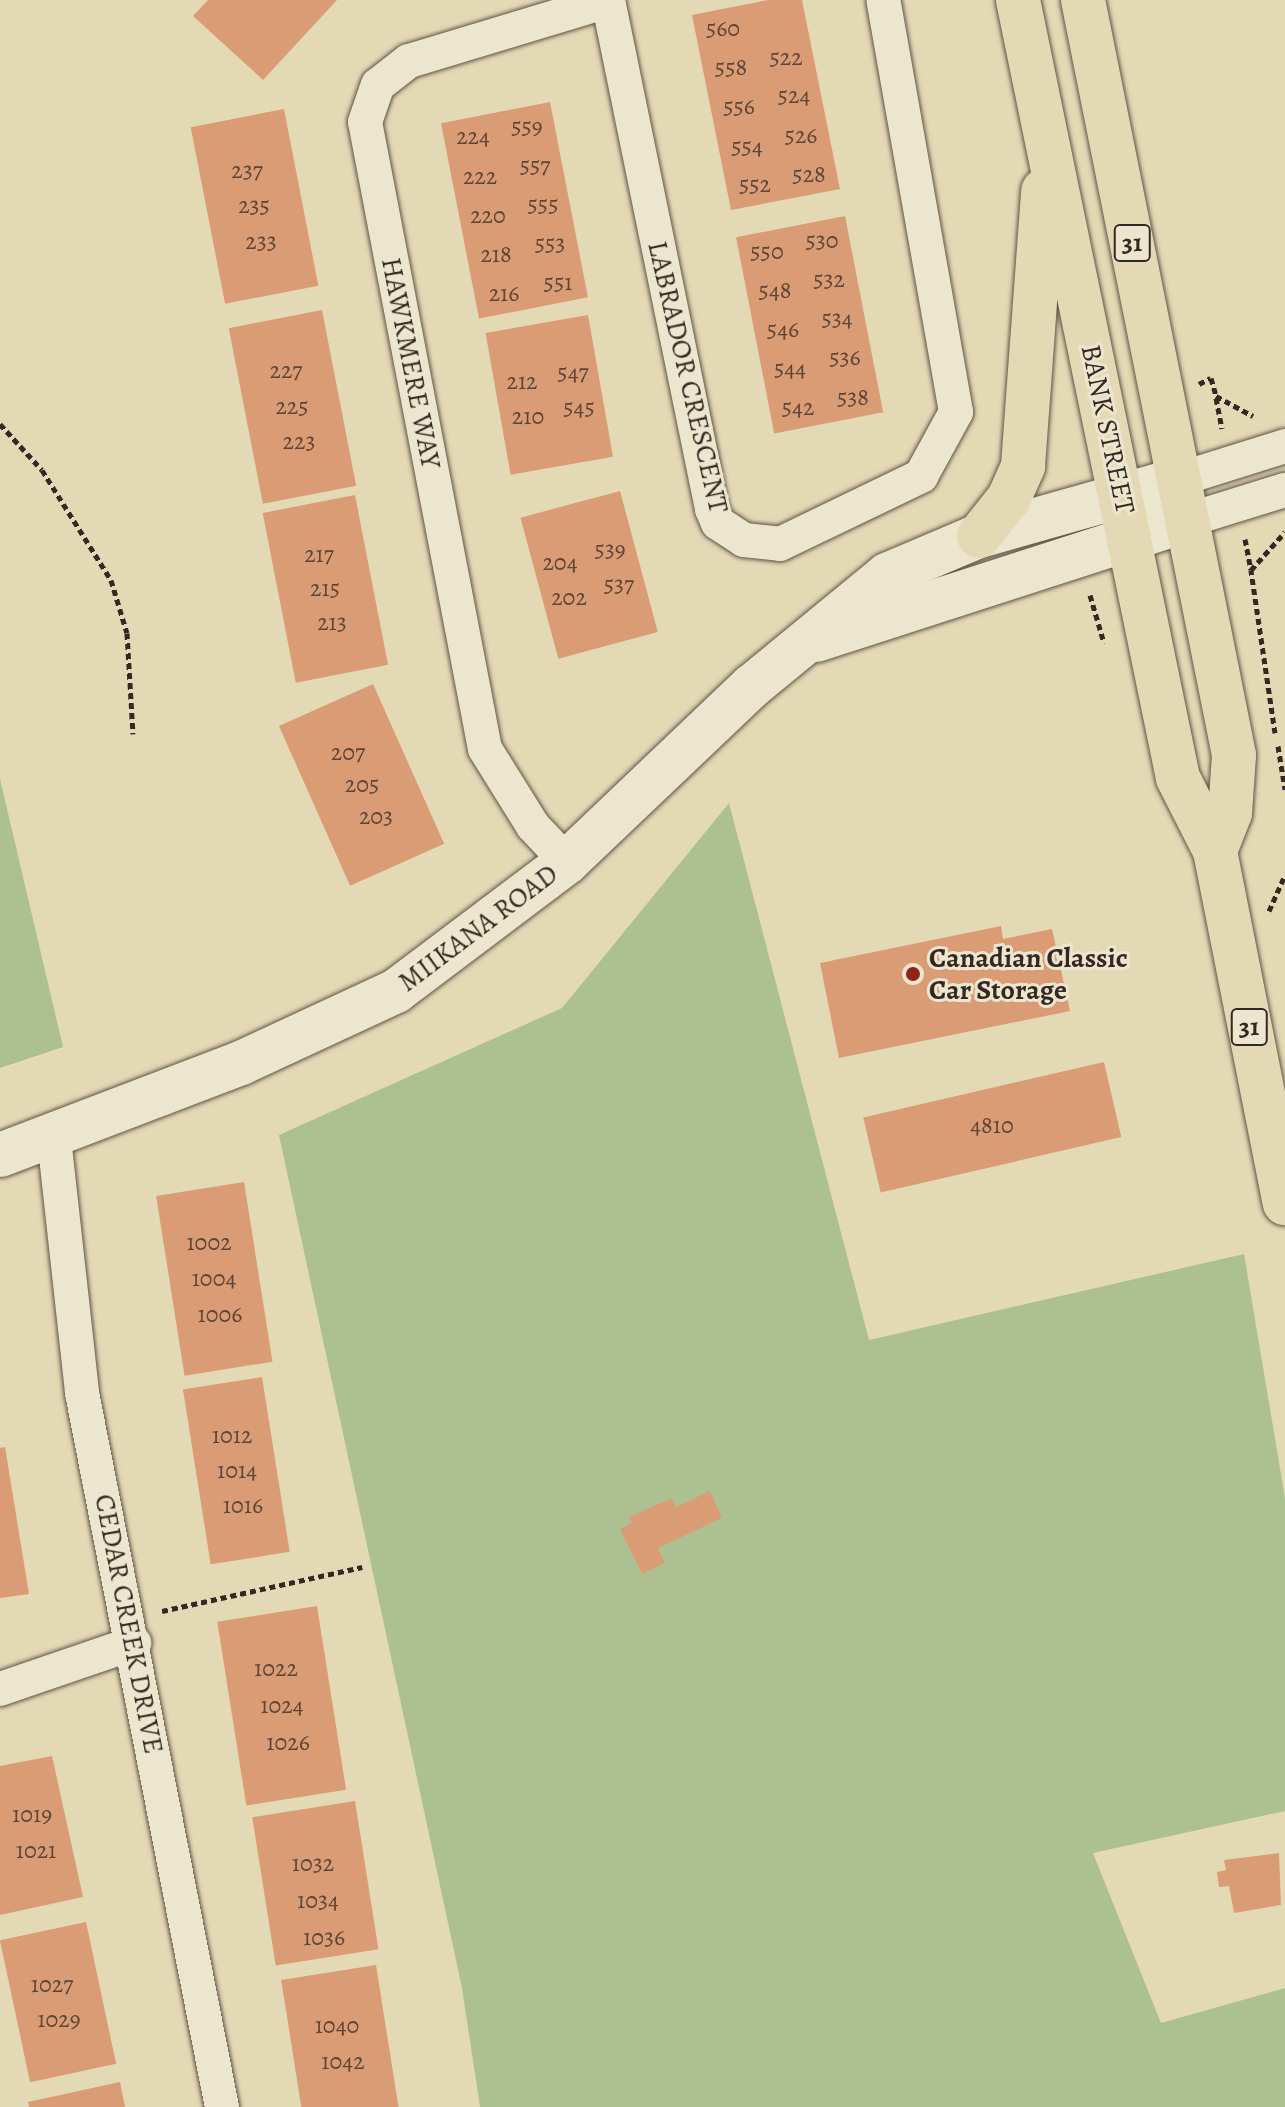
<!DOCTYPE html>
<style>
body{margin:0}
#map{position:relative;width:1285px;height:2107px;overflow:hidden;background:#e3d9b5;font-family:Alegreya,serif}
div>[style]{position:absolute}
.green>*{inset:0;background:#adc092}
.building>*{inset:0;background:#da9c75;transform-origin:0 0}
.path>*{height:5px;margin-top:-2.5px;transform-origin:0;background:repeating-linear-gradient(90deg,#352822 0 6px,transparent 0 10px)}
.roads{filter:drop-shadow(0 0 2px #605447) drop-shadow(0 0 2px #605447)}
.street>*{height:34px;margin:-17px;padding:0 17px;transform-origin:17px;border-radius:17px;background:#ede6cf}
.secondary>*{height:44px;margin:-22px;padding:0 22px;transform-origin:22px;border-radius:22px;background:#ede6cf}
.primary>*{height:44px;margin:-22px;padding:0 22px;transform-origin:22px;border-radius:22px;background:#e3d9b5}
.dots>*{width:22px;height:22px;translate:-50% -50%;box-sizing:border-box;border:4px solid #ede6cf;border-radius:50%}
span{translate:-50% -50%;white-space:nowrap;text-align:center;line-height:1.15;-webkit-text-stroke:6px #ede6cf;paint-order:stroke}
.number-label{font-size:24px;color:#5e4537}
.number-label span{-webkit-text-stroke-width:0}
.shield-label span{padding:2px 6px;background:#ede6cf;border:2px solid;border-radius:6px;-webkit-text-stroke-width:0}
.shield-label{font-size:26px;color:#352822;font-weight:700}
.street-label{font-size:28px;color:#352822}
.poi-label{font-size:28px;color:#352822;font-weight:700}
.left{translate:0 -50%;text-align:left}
</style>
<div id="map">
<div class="green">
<i style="clip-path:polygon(0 779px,63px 1047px,0 1068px)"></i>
<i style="clip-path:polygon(729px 803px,869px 1340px,1244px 1254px,1285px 1498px,1285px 1811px,1093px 1853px,1161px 2023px,1285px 1988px,1285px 2107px,480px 2107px,462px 1988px,279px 1135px,562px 1008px)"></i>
</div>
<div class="building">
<i style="clip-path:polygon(208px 0,337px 0,263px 80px,193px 16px)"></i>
<i style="clip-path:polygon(768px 0,802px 0,840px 189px,731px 210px,692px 15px)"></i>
<i style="left:550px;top:102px;width:199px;height:111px;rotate:79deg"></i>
<i style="left:284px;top:109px;width:180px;height:95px;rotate:79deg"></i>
<i style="left:845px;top:216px;width:200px;height:111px;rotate:79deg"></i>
<i style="left:322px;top:310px;width:179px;height:95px;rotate:79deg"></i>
<i style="left:588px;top:315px;width:144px;height:104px;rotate:80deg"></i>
<i style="left:620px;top:491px;width:146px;height:103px;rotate:75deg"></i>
<i style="left:355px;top:495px;width:173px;height:94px;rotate:79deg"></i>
<i style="left:373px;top:684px;width:175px;height:103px;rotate:66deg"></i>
<i style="clip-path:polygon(1001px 926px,1003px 939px,1052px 929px,1070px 1011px,839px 1058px,820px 963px)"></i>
<i style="left:1104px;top:1062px;width:77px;height:247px;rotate:77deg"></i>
<i style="left:244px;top:1182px;width:182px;height:89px;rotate:81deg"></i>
<i style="left:262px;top:1377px;width:177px;height:80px;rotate:81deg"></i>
<i style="clip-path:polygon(5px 1447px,29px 1594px,0 1598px,0 1448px)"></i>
<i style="clip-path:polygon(710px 1491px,722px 1518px,658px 1548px,665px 1563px,642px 1574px,620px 1529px,632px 1523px,629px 1517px,672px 1498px,676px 1507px)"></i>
<i style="left:317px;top:1606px;width:186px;height:101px;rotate:81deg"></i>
<i style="clip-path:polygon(52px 1756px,83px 1897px,0 1915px,0 1766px)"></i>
<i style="left:355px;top:1801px;width:150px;height:104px;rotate:81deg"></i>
<i style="clip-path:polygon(1279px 1853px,1281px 1905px,1234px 1913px,1229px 1886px,1219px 1887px,1217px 1872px,1226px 1870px,1224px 1860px)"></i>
<i style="left:86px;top:1922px;width:145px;height:88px;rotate:78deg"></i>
<i style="left:376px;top:1965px;width:144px;height:96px;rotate:81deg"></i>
<i style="clip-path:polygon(120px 2082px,125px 2107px,29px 2107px,28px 2102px)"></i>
</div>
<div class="path">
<i style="left:1199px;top:384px;width:13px;rotate:-27deg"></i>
<i style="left:1211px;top:378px;width:19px;rotate:74deg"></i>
<i style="left:1216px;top:396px;width:42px;rotate:28.4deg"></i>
<i style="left:1216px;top:398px;width:31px;rotate:79deg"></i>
<i style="left:0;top:424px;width:62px;rotate:47.6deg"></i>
<i style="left:42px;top:470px;width:130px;rotate:57.9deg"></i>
<i style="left:111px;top:580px;width:55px;rotate:73.2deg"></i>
<i style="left:127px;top:633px;width:101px;rotate:86.6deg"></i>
<i style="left:1245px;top:539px;width:31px;rotate:79deg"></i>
<i style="left:1090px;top:595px;width:50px;rotate:73.7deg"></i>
<i style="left:1275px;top:733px;width:165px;rotate:-98.4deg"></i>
<i style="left:1251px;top:570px;width:51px;rotate:-48.2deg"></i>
<i style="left:1278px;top:746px;width:44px;rotate:80.8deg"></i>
<i style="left:1269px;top:911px;width:39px;rotate:-66deg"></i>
<i style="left:162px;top:1611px;width:205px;rotate:-12.4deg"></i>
</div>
<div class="roads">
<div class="street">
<i style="left:608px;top:0;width:520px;rotate:78.45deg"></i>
<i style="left:712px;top:509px;width:15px;rotate:67deg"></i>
<i style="left:718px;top:523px;width:31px;rotate:33deg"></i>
<i style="left:744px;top:540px;width:36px;rotate:6deg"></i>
<i style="left:780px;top:544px;width:157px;rotate:-25.7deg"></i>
<i style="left:921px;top:476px;width:73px;rotate:-61.3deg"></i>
<i style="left:956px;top:412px;width:418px;rotate:-100deg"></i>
<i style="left:1180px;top:479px;width:110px;rotate:-17.4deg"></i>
<i style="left:1188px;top:520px;width:102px;rotate:-17.2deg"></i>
<i style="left:567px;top:862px;width:50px;rotate:-133.4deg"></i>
<i style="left:533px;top:826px;width:91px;rotate:-121.9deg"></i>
<i style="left:485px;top:749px;width:638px;rotate:-100.83deg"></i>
<i style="left:365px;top:122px;width:39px;rotate:-71deg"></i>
<i style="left:378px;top:85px;width:39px;rotate:-38deg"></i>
<i style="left:409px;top:61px;width:208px;rotate:-16.8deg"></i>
<i style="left:54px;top:1138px;width:257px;rotate:83.7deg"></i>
<i style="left:82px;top:1393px;width:728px;rotate:78.91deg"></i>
<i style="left:0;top:1689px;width:142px;rotate:-18.9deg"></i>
</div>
<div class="secondary">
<i style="left:816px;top:640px;width:391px;rotate:-17.9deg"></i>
<i style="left:0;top:1155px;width:258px;rotate:-20.9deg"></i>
<i style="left:241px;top:1063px;width:171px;rotate:-24.9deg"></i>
<i style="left:396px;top:991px;width:214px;rotate:-37deg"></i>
<i style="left:567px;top:862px;width:255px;rotate:-43.6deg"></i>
<i style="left:752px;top:686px;width:175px;rotate:-39.4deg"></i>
<i style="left:887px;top:575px;width:100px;rotate:-23deg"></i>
<i style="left:979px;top:536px;width:209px;rotate:-15.8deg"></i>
</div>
<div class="primary">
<i style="left:1018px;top:0;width:794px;rotate:78.38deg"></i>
<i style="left:1178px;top:778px;width:82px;rotate:63.1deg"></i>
<i style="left:1215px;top:851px;width:359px;rotate:78.8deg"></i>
<i style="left:1083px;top:0;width:770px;rotate:78.69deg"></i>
<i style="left:1234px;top:755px;width:58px;rotate:93.9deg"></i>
<i style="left:1230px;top:813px;width:41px;rotate:111.5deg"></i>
<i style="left:979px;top:536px;width:48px;rotate:-51.7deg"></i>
<i style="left:1009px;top:498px;width:35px;rotate:-66deg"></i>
<i style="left:1023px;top:466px;width:276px;rotate:-85.8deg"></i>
</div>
</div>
<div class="dots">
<i style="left:913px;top:974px;background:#8f2418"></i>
</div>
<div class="number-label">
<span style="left:723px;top:29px">560</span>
<span style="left:786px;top:58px">522</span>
<span style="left:731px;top:68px">558</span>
<span style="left:794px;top:96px">524</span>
<span style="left:739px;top:107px">556</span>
<span style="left:527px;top:127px">559</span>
<span style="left:801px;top:136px">526</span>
<span style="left:473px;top:137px">224</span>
<span style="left:747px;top:147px">554</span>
<span style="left:535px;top:166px">557</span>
<span style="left:247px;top:171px">237</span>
<span style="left:809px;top:175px">528</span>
<span style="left:480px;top:177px">222</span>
<span style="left:755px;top:185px">552</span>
<span style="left:543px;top:205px">555</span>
<span style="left:254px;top:206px">235</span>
<span style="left:488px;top:216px">220</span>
<span style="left:822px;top:241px">530</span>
<span style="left:261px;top:242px">233</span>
<span style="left:550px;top:244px">553</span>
<span style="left:767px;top:252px">550</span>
<span style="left:496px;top:255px">218</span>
<span style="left:829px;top:280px">532</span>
<span style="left:558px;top:283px">551</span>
<span style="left:775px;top:291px">548</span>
<span style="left:504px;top:294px">216</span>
<span style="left:837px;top:319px">534</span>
<span style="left:783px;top:330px">546</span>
<span style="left:845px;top:358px">536</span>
<span style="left:790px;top:369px">544</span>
<span style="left:286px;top:371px">227</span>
<span style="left:573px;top:373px">547</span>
<span style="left:522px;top:382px">212</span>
<span style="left:853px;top:398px">538</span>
<span style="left:292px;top:407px">225</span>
<span style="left:579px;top:408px">545</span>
<span style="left:798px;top:408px">542</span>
<span style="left:528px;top:417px">210</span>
<span style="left:299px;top:442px">223</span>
<span style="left:610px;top:550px">539</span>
<span style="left:319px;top:555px">217</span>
<span style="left:560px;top:563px">204</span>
<span style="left:619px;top:585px">537</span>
<span style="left:325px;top:589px">215</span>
<span style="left:569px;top:598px">202</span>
<span style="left:332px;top:623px">213</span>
<span style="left:348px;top:753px">207</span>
<span style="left:362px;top:785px">205</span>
<span style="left:376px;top:817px">203</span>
<span style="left:992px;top:1126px">4810</span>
<span style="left:209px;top:1243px">1002</span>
<span style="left:214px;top:1279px">1004</span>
<span style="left:220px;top:1315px">1006</span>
<span style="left:232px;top:1436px">1012</span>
<span style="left:237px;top:1471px">1014</span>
<span style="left:243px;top:1506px">1016</span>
<span style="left:276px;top:1669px">1022</span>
<span style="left:282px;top:1706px">1024</span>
<span style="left:288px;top:1743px">1026</span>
<span style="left:32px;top:1815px">1019</span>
<span style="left:36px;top:1851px">1021</span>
<span style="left:313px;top:1864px">1032</span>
<span style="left:318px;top:1901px">1034</span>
<span style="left:324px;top:1938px">1036</span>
<span style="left:52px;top:1985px">1027</span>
<span style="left:59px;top:2020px">1029</span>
<span style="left:337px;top:2026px">1040</span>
<span style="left:343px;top:2062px">1042</span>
</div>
<div class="shield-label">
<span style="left:1132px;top:243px">31</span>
<span style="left:1249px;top:1027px">31</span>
</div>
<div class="street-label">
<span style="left:411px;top:363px;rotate:79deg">HAWKMERE WAY</span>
<span style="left:688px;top:377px;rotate:77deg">LABRADOR CRESCENT</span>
<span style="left:1108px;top:429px;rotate:78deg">BANK STREET</span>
<span style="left:478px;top:928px;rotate:-37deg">MIIKANA ROAD</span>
<span style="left:129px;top:1624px;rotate:79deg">CEDAR CREEK DRIVE</span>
</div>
<div class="poi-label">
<span class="left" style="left:929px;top:974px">Canadian Classic<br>Car Storage</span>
</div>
</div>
